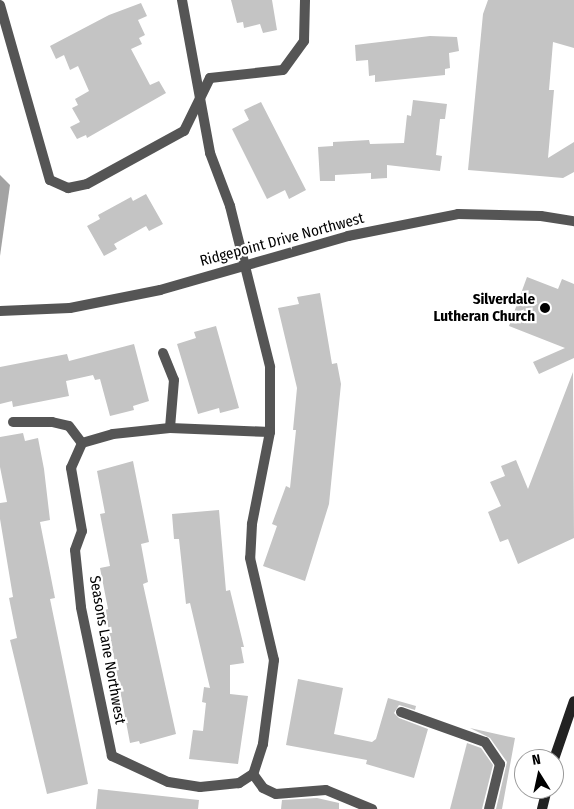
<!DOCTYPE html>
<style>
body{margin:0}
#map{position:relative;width:574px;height:809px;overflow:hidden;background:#fff;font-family:"Fira Sans Condensed",sans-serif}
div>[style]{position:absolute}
.water>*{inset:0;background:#a3a3a3}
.building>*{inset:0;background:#c4c4c4}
.street>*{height:10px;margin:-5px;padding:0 5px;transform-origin:5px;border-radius:5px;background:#555}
.secondary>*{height:10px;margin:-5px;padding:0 5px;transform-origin:5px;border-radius:5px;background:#222}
.dots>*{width:14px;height:14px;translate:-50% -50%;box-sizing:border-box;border:2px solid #fff;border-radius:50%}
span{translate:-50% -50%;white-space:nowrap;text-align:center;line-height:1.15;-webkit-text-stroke:4.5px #fff;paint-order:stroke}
.street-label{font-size:15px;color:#000}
.poi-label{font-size:15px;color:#000;font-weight:700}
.right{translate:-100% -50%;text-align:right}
.north{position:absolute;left:514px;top:749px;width:50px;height:50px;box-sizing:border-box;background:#fff;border:1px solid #999;border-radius:50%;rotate:350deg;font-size:14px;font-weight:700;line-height:20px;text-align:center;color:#000}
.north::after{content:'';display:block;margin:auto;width:18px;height:22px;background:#000;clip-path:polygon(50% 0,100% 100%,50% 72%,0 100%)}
</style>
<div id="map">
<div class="water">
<i style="clip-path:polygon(0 175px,10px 185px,0 256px)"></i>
</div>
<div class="building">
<i style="clip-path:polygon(231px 0,272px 0,277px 30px,263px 33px,260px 24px,244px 28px,243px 22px,237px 23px)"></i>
<i style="clip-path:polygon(488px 0,574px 0,574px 48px,553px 42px,549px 90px,554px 90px,548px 158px,574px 142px,574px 172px,563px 178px,468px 170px,483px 14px)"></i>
<i style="clip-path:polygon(141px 3px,147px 16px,138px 20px,145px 35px,139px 38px,142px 44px,131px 49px,150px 85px,159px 81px,166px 93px,87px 138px,86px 135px,77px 139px,70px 127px,80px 122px,72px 108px,78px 105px,75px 99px,89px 91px,78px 66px,70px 70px,64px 55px,56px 59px,50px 46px,109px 15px)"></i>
<i style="clip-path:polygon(430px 36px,457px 37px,459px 51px,449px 53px,450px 68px,445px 69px,445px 75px,375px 82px,375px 75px,369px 76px,368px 60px,356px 61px,355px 45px)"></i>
<i style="clip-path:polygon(413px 100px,447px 104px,445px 119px,440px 119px,436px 155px,442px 156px,440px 171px,387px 165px,387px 178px,371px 179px,371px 173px,335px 175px,335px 181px,320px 181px,318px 147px,333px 146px,333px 142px,369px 140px,370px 144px,404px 143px,407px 115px,411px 116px)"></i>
<i style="clip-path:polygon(261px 102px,306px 190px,289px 199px,285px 190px,267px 199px,232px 129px,249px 120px,244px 110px)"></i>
<i style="clip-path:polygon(146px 194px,163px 224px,149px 231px,146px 226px,114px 244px,117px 249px,104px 256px,87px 226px,100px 219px,98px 215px,131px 197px,133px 201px)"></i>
<i style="clip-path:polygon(527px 277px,558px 289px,562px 279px,574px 284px,574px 358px,539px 374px,533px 362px,565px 348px,509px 326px)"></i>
<i style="clip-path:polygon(320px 293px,332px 364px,337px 363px,341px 384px,329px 504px,305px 581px,263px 566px,277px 526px,272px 524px,286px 486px,290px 488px,296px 430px,293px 430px,297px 388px,278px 308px,299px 304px,297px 297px)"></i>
<i style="clip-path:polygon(216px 326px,239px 408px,220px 413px,219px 408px,198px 414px,177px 344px,196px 338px,194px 332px)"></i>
<i style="clip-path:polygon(134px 344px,149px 401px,133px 406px,134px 410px,110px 416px,100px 379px,95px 380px,93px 375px,66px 381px,69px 396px,13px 407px,12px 401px,0 404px,0 367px,67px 354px,69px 361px)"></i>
<i style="clip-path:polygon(573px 372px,574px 538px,518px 564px,508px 539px,500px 542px,488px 512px,501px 506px,490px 482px,505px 476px,501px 466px,516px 460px,528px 489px)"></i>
<i style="clip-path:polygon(23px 433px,25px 441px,38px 438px,44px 469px,50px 520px,40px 522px,55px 598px,50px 599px,88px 784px,47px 794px,10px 640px,17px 638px,9px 598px,13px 597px,0 519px,0 503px,7px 502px,0 467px,0 437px)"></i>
<i style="clip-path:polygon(133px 461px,149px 542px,141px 544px,148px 582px,143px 584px,176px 734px,140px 744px,139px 741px,130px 743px,105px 610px,108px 609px,100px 568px,110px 566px,100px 514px,105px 513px,97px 471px)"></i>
<i style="clip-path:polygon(219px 510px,226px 591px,230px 590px,244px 647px,241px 647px,244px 663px,230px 665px,230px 694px,248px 696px,238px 764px,189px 759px,193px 730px,203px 731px,206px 703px,202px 702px,204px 687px,210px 688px,190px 603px,186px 604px,179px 539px,174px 539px,172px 514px)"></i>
<i style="clip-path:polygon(298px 679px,343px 688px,334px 734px,372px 742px,376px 739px,388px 698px,416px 706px,415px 710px,399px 705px,394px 713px,399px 718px,428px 729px,414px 778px,366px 764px,367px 760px,286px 745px)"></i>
<i style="clip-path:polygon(470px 728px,515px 738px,502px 809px,496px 809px,507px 762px,490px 738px)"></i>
<i style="clip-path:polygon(467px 743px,481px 748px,493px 765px,482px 809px,450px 809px)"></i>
<i style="clip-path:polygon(98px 789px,199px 800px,198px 809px,96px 809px)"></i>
<i style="clip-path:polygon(317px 798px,339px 803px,339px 809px,281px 809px,282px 800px)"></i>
</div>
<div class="street">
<i style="left:182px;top:0;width:156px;rotate:79.6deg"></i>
<i style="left:210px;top:153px;width:57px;rotate:69.3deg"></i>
<i style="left:230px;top:206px;width:166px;rotate:76deg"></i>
<i style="left:270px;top:367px;width:65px;rotate:90deg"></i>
<i style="left:270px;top:432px;width:94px;rotate:101.1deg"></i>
<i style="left:252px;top:524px;width:34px;rotate:93deg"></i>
<i style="left:250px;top:558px;width:105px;rotate:76.8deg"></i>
<i style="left:274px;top:660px;width:85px;rotate:97.5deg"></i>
<i style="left:263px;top:744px;width:32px;rotate:108deg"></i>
<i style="left:0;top:5px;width:182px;rotate:74.1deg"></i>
<i style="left:50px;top:180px;width:20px;rotate:24deg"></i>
<i style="left:68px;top:188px;width:19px;rotate:-12deg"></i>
<i style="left:87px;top:184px;width:111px;rotate:-28.7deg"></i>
<i style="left:184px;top:131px;width:59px;rotate:-63.9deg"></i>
<i style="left:210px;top:78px;width:73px;rotate:-6.3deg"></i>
<i style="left:283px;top:70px;width:36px;rotate:-54deg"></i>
<i style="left:304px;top:41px;width:41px;rotate:-88.6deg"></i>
<i style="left:0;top:311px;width:70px;rotate:-2.5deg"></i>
<i style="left:70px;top:308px;width:92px;rotate:-11.3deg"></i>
<i style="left:160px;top:290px;width:196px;rotate:-16deg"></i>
<i style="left:348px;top:236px;width:112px;rotate:-11.3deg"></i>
<i style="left:458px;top:214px;width:83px;rotate:1.4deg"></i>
<i style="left:541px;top:216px;width:33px;rotate:9deg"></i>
<i style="left:163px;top:353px;width:29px;rotate:68deg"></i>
<i style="left:174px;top:380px;width:48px;rotate:94.8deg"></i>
<i style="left:13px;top:422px;width:39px"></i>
<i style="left:52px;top:422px;width:17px;rotate:13deg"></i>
<i style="left:69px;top:426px;width:21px;rotate:53deg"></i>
<i style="left:401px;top:712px;width:89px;rotate:19.7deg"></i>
<i style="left:485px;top:742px;width:27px;rotate:56deg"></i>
<i style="left:500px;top:764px;width:46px;rotate:103.7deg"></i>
<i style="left:253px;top:774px;width:17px;rotate:147deg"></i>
<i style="left:239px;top:783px;width:39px;rotate:174deg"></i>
<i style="left:200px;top:787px;width:32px;rotate:-171deg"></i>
<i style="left:168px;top:782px;width:62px;rotate:-155.1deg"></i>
<i style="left:112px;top:756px;width:152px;rotate:-101.8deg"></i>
<i style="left:81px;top:607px;width:57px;rotate:-96deg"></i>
<i style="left:75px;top:550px;width:20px;rotate:-70deg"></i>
<i style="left:82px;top:531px;width:64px;rotate:-99.9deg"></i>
<i style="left:71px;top:468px;width:27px;rotate:-66deg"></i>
<i style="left:82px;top:443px;width:32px;rotate:-16deg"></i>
<i style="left:113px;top:434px;width:57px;rotate:-6deg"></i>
<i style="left:170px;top:428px;width:100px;rotate:2.3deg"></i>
<i style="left:253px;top:774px;width:17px;rotate:54deg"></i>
<i style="left:263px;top:788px;width:14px;rotate:25deg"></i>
<i style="left:276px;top:794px;width:50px;rotate:-4.6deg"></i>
<i style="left:326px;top:790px;width:50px;rotate:22.4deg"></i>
</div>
<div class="secondary">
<i style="left:554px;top:759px;width:61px;rotate:-71deg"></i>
<i style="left:542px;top:809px;width:21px;rotate:-76deg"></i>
</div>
<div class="dots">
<i style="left:545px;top:308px;background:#000"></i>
</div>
<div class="street-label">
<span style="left:282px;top:240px;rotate:-15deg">Ridgepoint Drive Northwest</span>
<span style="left:107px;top:650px;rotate:80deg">Seasons Lane Northwest</span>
</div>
<div class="poi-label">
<span class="right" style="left:535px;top:308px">Silverdale<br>Lutheran Church</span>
</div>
<div class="north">N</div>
</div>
